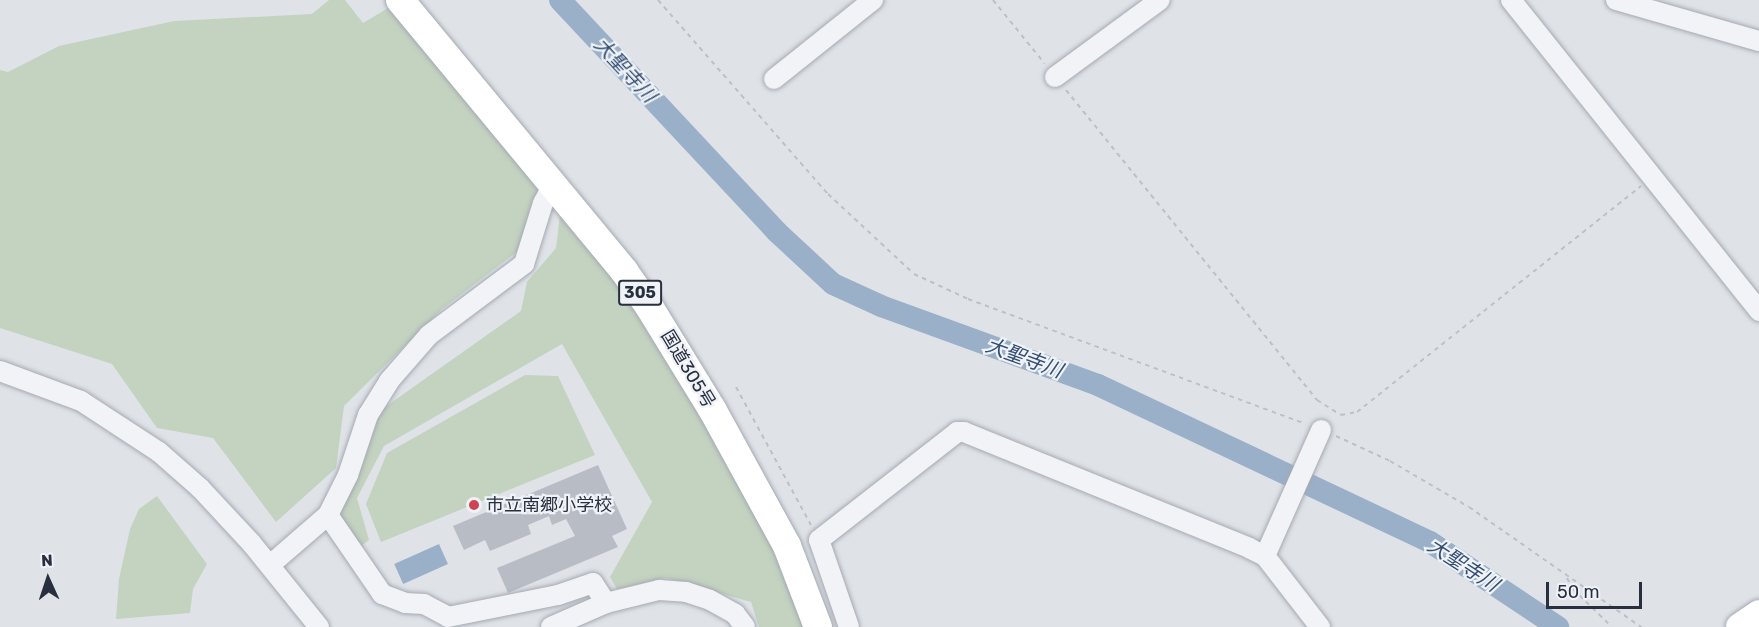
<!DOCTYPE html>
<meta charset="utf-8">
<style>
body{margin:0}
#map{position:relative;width:1759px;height:627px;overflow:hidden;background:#dfe3e8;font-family:Rubik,"Noto Sans JP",sans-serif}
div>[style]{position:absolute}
.green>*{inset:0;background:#c4d2c0}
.water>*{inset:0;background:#9aafc8;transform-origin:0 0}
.river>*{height:22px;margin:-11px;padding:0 11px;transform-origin:11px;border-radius:11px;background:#9aafc8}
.building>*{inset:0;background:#b7bcc5}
.path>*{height:2px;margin-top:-1px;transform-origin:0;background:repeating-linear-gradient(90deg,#bdc0c7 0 4.5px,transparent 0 9px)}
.roads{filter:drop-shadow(0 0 2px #a4aab2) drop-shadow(0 0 2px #a4aab2)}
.minor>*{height:20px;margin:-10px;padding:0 10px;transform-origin:10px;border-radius:10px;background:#f2f3f7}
.highway>*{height:28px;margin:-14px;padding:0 14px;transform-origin:14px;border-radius:14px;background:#fff}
.dots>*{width:16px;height:16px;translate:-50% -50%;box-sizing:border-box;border:3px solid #eff2f6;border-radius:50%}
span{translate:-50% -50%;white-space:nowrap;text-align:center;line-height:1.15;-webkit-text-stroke:4.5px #eff2f6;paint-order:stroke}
.shield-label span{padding:2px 4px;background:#eff2f6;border:2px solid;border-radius:4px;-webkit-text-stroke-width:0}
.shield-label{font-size:16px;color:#28303f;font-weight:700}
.street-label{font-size:18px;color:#28303f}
.poi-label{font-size:18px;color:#28303f}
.left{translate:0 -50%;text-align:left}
.water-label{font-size:20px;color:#334d73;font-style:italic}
.north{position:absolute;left:18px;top:549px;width:60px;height:60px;-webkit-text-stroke:4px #eff2f6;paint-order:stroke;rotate:357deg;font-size:16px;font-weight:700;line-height:24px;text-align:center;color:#28303f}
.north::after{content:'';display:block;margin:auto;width:21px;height:27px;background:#28303f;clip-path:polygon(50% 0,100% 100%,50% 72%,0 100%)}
.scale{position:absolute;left:1546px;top:582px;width:96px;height:27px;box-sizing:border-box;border:3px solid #28303f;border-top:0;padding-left:8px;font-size:18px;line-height:21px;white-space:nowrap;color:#28303f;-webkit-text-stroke:4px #eff2f6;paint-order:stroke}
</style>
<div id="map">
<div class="green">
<i style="clip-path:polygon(329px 0,345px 0,363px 23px,393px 5px,543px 185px,518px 251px,442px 309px,344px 406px,336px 468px,276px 522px,213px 438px,157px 428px,112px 364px,0 328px,0 70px,8px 72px,59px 46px,174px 21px,312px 14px)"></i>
<i style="clip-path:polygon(561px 207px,593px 237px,781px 545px,804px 627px,759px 627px,751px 602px,666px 578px,617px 589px,610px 577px,652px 502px,562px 344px,384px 446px,357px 498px,369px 540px,360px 547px,338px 514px,378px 412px,521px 311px,527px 282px,556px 248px)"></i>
<i style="clip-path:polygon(525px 375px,558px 376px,595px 455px,381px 542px,366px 504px,387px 453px)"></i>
<i style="clip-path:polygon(157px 496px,207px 564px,193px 589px,190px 613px,116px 619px,119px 579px,130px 529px,139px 509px)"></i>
</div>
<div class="water">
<i style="left:439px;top:544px;width:22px;height:49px;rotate:66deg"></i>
</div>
<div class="river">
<i style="left:560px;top:0;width:318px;rotate:46.9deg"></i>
<i style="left:777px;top:232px;width:76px;rotate:42.9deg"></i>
<i style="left:833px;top:284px;width:53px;rotate:24.6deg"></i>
<i style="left:881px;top:306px;width:231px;rotate:20deg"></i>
<i style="left:1098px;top:385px;width:367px;rotate:25.3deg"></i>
<i style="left:1430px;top:542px;width:154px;rotate:33.6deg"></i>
</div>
<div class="building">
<i style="clip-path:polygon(598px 465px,627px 529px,612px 536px,618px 547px,508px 593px,497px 568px,575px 536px,566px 519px,552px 525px,549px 516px,528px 525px,531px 534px,490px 551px,485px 540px,464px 550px,453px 526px)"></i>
</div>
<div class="path">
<i style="left:658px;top:0;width:258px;rotate:48.8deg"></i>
<i style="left:828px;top:194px;width:117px;rotate:42.9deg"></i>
<i style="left:914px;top:274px;width:60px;rotate:24.8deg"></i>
<i style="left:968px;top:299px;width:360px;rotate:20.3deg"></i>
<i style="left:993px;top:0;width:82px;rotate:50.9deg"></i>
<i style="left:1066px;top:90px;width:399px;rotate:51deg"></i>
<i style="left:1317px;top:400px;width:28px;rotate:32deg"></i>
<i style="left:1341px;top:415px;width:16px;rotate:-11deg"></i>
<i style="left:1357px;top:412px;width:363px;rotate:-38.5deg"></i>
<i style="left:736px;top:387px;width:157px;rotate:61.5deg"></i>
<i style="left:1336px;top:436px;width:60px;rotate:24.8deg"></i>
<i style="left:1390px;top:461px;width:91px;rotate:30.2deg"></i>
<i style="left:1469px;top:507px;width:210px;rotate:34.9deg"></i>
<i style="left:1567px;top:578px;width:13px;rotate:61deg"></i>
<i style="left:1573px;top:589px;width:54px;rotate:44.3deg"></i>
</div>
<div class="roads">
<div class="minor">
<i style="left:1511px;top:0;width:398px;rotate:51.4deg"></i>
<i style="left:1616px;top:0;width:149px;rotate:16deg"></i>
<i style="left:1055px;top:77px;width:130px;rotate:-36.3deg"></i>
<i style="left:774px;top:79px;width:127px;rotate:-38.6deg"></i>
<i style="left:0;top:371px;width:86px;rotate:20.3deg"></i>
<i style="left:81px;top:401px;width:93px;rotate:33.2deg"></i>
<i style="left:159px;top:452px;width:55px;rotate:41.3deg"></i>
<i style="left:200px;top:488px;width:76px;rotate:47.1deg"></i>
<i style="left:252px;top:544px;width:107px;rotate:51.1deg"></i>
<i style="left:328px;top:515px;width:96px;rotate:55.6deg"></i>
<i style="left:382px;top:594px;width:25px;rotate:21deg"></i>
<i style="left:405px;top:603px;width:19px;rotate:3deg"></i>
<i style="left:424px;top:604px;width:27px;rotate:28deg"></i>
<i style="left:448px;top:617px;width:112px;rotate:-11.3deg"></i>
<i style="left:558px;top:595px;width:37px;rotate:-19deg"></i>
<i style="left:593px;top:583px;width:24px;rotate:57deg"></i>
<i style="left:1265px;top:556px;width:138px;rotate:-66deg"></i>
<i style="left:270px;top:565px;width:77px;rotate:-40.8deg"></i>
<i style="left:328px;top:515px;width:45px;rotate:-63.4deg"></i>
<i style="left:348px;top:475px;width:63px;rotate:-71.6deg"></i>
<i style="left:368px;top:415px;width:40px;rotate:-58deg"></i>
<i style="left:389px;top:381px;width:61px;rotate:-49deg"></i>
<i style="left:429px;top:335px;width:119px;rotate:-36.8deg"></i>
<i style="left:524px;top:264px;width:64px;rotate:-72.7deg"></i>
<i style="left:543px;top:203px;width:10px;rotate:-61deg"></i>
<i style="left:548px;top:194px;width:10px;rotate:-17deg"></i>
<i style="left:551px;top:627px;width:60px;rotate:-23.6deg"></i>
<i style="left:606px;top:603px;width:55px;rotate:-13.8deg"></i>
<i style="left:659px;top:590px;width:27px;rotate:4deg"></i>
<i style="left:686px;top:592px;width:25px;rotate:18deg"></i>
<i style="left:710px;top:600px;width:29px;rotate:29deg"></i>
<i style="left:735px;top:614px;width:16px;rotate:52deg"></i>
<i style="left:849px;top:627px;width:92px;rotate:-109deg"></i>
<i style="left:819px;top:540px;width:175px;rotate:-38deg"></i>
<i style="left:957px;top:432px;width:7px"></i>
<i style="left:964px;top:432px;width:308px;rotate:22.1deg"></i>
<i style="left:1249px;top:548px;width:18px;rotate:27deg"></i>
<i style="left:1265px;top:556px;width:90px;rotate:52.2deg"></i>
</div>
<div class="highway">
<i style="left:400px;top:0;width:352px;rotate:50.4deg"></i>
<i style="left:624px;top:271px;width:45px;rotate:54.9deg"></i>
<i style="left:650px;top:308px;width:119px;rotate:58.5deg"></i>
<i style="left:712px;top:409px;width:156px;rotate:61.3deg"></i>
<i style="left:787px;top:546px;width:87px;rotate:69.1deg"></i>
<i style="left:1740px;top:627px;width:23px;rotate:-34deg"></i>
</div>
</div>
<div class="dots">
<i style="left:474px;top:505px;background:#cd4554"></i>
</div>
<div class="shield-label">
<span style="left:640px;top:293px">305</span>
</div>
<div class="street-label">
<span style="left:688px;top:369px;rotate:59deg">国道305号</span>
</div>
<div class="poi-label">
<span class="left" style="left:486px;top:505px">市立南郷小学校</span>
</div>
<div class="water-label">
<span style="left:625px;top:70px;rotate:47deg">大聖寺川</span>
<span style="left:1024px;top:358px;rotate:20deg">大聖寺川</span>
<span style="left:1463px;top:565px;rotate:33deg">大聖寺川</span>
</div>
<div class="north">N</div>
<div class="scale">50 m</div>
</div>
